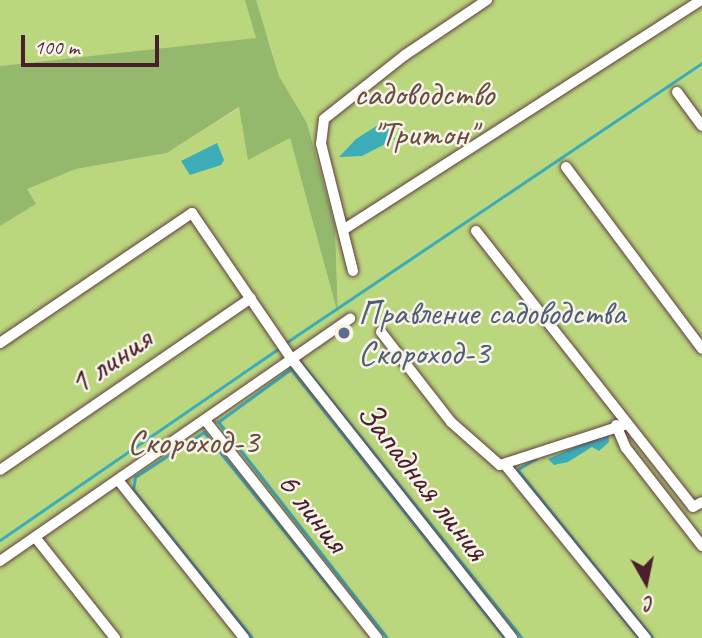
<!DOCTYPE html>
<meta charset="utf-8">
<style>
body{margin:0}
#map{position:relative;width:702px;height:638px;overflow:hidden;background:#eeddba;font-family:Caveat,sans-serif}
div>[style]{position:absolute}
.green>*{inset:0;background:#bbd77d}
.forest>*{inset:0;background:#94b86c}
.water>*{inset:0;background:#3cacb9}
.stream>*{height:2.5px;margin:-1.25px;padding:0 1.25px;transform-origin:1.25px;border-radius:1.25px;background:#3cacb9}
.roads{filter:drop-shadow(0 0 2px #633c40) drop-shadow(0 0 2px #633c40)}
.minor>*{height:10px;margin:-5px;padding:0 5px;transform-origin:5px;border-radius:5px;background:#fff}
.dots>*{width:19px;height:19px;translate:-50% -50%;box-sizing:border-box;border:4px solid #f7f3e8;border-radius:50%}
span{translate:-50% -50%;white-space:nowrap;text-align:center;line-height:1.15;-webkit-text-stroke:5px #f7f3e8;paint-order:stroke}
.park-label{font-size:35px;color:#664d40}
.service-label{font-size:35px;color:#4e5e75}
.left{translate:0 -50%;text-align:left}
.street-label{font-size:35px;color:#4a1f2b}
.north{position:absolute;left:611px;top:547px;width:70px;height:70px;-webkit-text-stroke:5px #f7f3e8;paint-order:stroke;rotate:171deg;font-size:19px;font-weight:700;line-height:28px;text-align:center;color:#4a1f2b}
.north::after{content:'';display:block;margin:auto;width:24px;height:32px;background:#4a1f2b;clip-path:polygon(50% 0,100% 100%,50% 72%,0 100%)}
.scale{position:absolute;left:21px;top:35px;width:138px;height:32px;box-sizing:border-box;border:4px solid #4a1f2b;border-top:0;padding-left:9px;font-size:21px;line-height:24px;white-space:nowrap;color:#4a1f2b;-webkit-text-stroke:5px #f7f3e8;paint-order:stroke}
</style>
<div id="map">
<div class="green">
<i style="clip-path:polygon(0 0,702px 0,702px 638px,0 638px,0 226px,36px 204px,26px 189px,76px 169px,167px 153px,240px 107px,290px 138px,338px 310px,335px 226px,307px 123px,279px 76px,268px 38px,0 66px)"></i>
</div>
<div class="forest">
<i style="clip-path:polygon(245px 0,256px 0,279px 76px,307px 123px,335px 226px,338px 314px,290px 138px,248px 160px,239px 107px,167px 153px,76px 169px,27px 189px,36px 204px,0 226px,0 66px,256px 38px)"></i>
</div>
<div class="water">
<i style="clip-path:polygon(386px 120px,395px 139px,362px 156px,339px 157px,356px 139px)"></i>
<i style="clip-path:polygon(217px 143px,224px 160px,221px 165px,190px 175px,181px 161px)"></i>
<i style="clip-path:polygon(608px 432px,609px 442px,599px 451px,592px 447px,568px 462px,554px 465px,548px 459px)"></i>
</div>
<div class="stream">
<i style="left:284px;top:344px;width:504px;rotate:-33.91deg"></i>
<i style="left:301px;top:362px;width:354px;rotate:51.3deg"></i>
<i style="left:518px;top:469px;width:20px;rotate:-30deg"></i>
<i style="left:518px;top:470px;width:216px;rotate:51.2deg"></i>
<i style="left:0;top:540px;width:339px;rotate:-34.5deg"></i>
<i style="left:608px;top:600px;width:49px;rotate:50.8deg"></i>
<i style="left:252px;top:638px;width:190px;rotate:-128.8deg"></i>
<i style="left:133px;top:490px;width:13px;rotate:-81deg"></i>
<i style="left:135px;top:477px;width:82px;rotate:-33.1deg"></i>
<i style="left:204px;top:432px;width:215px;rotate:51deg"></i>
<i style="left:387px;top:638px;width:274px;rotate:-128deg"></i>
<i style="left:218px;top:422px;width:90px;rotate:-36deg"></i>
<i style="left:291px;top:369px;width:344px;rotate:51.5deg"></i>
</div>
<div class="roads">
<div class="minor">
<i style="left:677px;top:92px;width:42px;rotate:53.7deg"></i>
<i style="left:566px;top:167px;width:227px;rotate:53.2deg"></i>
<i style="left:343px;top:230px;width:426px;rotate:-32.7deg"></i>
<i style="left:476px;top:231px;width:351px;rotate:51.8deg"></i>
<i style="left:693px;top:507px;width:10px;rotate:-29deg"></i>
<i style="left:353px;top:271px;width:131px;rotate:-104.1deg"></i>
<i style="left:321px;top:144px;width:25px;rotate:-83deg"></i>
<i style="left:324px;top:119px;width:103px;rotate:-38.3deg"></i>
<i style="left:405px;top:55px;width:99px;rotate:-33.9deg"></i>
<i style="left:381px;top:332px;width:114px;rotate:52.1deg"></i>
<i style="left:451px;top:422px;width:65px;rotate:41.3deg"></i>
<i style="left:500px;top:465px;width:133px;rotate:-17.9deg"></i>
<i style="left:0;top:343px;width:232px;rotate:-34.1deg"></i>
<i style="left:192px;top:213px;width:176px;rotate:55.7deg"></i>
<i style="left:291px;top:358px;width:357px;rotate:51.7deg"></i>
<i style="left:205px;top:420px;width:278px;rotate:51.7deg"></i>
<i style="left:616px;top:425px;width:25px;rotate:67deg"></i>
<i style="left:626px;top:448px;width:124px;rotate:52.2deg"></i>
<i style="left:506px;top:466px;width:222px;rotate:50.9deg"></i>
<i style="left:0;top:470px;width:304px;rotate:-34.4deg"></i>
<i style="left:118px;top:480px;width:202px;rotate:51.4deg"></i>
<i style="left:35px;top:537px;width:129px;rotate:51.6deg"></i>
<i style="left:0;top:561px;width:426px;rotate:-34.7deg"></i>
</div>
</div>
<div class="dots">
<i style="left:344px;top:333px;background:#5c6f8a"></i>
</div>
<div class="park-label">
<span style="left:424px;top:114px">садоводство<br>"Тритон"</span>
<span style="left:193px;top:442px">Скороход-3</span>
</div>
<div class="service-label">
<span class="left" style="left:358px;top:333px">Правление садоводства<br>Скороход-3</span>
</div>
<div class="street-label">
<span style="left:110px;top:361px;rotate:-34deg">1 линия</span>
<span style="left:423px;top:481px;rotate:52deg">Западная линия</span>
<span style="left:313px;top:512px;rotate:52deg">6 линия</span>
</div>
<div class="north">С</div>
<div class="scale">100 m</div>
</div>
